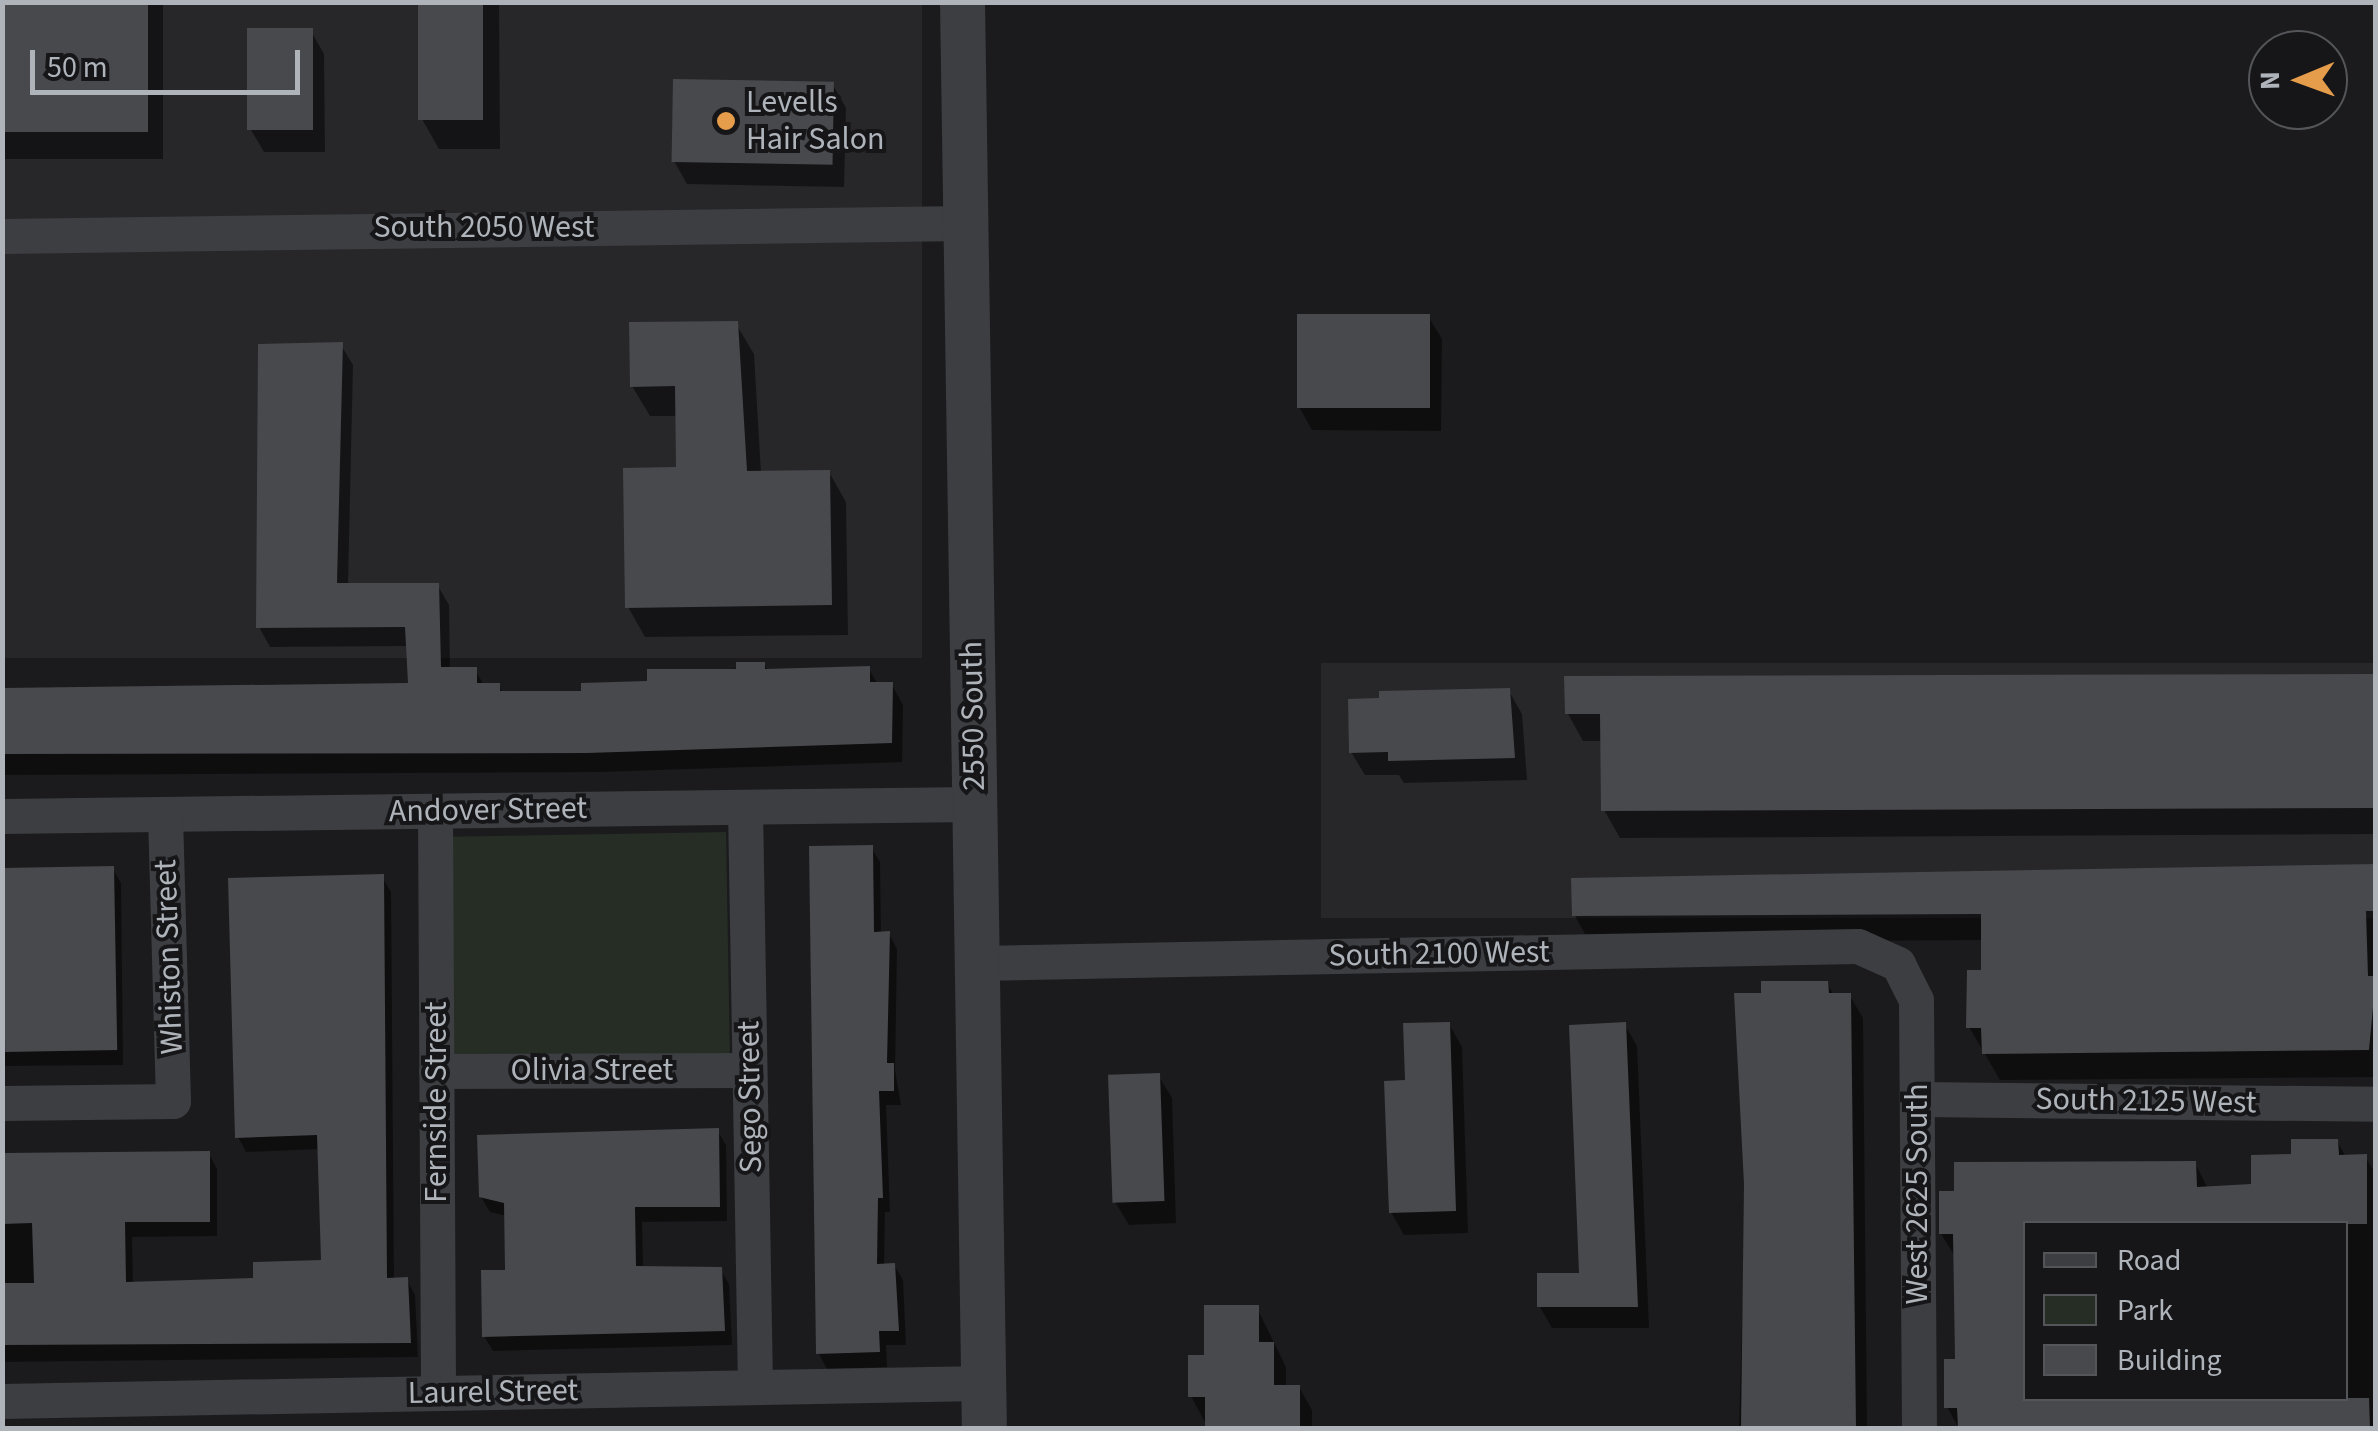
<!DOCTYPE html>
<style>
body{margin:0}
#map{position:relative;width:2378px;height:1431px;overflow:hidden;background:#1b1b1d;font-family:"Source Sans 3",sans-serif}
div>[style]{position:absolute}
.built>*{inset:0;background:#27272a;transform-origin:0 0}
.green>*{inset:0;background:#252d25;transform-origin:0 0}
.shadow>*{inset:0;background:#0007;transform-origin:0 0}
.building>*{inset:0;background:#48494d;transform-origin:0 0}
.minor>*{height:35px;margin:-17.5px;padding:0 17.5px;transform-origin:17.5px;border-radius:17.5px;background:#3c3e42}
.tertiary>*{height:45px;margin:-22.5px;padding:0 22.5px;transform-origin:22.5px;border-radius:22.5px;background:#3c3e42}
.dots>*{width:28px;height:28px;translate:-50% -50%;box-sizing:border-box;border:5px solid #161618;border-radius:50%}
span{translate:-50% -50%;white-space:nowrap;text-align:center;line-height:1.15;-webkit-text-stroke:8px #161618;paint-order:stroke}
.poi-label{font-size:32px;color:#afb4bb}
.left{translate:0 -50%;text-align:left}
.street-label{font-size:32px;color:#afb4bb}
.frame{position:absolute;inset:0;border:5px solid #afb4bb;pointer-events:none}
.legend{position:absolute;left:2023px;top:1221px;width:325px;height:180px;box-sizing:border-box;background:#161618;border:2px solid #535559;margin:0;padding:12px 18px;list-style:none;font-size:30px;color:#afb4bb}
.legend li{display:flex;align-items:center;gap:20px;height:50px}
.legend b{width:50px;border:2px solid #535559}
.north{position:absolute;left:2248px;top:30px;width:100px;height:100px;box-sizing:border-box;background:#161618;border:2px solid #535559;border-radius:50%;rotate:269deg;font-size:28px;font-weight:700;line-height:40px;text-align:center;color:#afb4bb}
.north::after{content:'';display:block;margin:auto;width:35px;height:45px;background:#e59d4b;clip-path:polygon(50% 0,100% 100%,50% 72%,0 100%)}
.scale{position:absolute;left:30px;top:50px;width:270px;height:45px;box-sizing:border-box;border:5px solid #afb4bb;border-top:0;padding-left:12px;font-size:30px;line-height:35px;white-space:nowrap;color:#afb4bb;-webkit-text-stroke:8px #161618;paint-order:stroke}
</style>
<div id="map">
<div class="built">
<i style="left:2px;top:3px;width:920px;height:655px"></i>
<i style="left:2375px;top:663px;width:255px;height:1054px;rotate:90deg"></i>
</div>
<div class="green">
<i style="left:726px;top:832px;width:224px;height:279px;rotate:89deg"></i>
</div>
<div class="shadow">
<i style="left:2px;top:2px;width:161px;height:157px"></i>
<i style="clip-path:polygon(420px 2px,499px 2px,500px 149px,439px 149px,422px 119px)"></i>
<i style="clip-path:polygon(311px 31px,324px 54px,325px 152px,264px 152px,251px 130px)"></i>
<i style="clip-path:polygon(833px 85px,846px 108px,844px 187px,687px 184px,674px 161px)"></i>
<i style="clip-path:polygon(1428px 316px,1442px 339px,1441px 431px,1312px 430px,1299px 407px)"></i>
<i style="clip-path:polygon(736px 324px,754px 354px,761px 473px,829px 472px,846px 502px,848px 635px,645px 637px,628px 607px,679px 469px,678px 416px,650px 416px,632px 386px)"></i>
<i style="clip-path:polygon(341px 345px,353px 365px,348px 585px,438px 586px,449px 605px,450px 670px,475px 670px,484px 685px,498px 685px,503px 693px,583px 693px,764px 664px,768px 671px,869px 669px,878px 685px,892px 685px,903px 705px,902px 762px,600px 772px,2px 775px,2px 691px,411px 686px,409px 646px,270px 647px,259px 627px)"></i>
<i style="clip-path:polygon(2376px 676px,2376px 834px,1620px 838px,1604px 810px,1603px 741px,1583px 741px,1568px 714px)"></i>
<i style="clip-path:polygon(1509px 691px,1522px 714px,1527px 780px,1404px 783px,1399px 775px,1365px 775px,1351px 752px)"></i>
<i style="clip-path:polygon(871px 847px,880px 862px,881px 934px,889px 934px,897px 949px,895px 1070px,901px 1105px,886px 1105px,890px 1212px,885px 1212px,884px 1266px,894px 1265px,903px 1280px,906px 1345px,886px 1345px,887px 1367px,827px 1369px,819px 1354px)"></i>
<i style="clip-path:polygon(2376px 866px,2376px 1077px,2000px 1080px,1969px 1027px,1983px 972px,1984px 940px,1590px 943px,1575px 916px)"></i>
<i style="clip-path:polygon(112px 868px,121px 883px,123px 1065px,2px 1066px,2px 869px)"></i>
<i style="clip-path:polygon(382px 877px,391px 892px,394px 1280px,407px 1280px,415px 1295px,418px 1357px,2px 1362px,2px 1156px,209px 1154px,217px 1169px,217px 1236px,132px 1237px,133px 1285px,256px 1280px,324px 1262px,320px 1149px,246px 1152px,238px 1137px)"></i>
<i style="clip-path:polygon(1827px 984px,1834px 995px,1850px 996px,1863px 1018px,1867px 1428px,1739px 1428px,1746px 1184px,1763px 996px)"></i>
<i style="clip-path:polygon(1449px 1024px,1462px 1047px,1468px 1233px,1404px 1235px,1391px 1212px,1408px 1082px)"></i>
<i style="clip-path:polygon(1625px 1025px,1637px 1046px,1649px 1328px,1552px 1328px,1540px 1307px,1582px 1276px)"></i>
<i style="clip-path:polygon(1158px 1075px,1172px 1098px,1176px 1223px,1129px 1225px,1115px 1202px)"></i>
<i style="clip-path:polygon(717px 1130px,726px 1145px,727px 1221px,642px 1222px,643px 1268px,720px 1269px,729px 1284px,732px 1345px,493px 1351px,484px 1336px,508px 1272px,507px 1216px,490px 1212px,481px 1197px)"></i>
<i style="clip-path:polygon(evenodd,2337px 1141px,2346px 1157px,2365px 1157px,2376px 1174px,2376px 1428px,1959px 1428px,1947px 1407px,1958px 1361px,1956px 1258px,1941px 1234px,2195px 1163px,2208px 1189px,2254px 1187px,2294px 1157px,2337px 1141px,2026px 1224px,2346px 1224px,2346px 1398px,2026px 1398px,2026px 1224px)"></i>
<i style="clip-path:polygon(1257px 1308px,1286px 1367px,1286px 1387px,1299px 1387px,1312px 1410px,1312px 1428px,1208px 1428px,1191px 1396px,1206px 1357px)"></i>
</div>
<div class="building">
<i style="left:2px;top:2px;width:146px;height:130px"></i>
<i style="left:418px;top:2px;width:65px;height:118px"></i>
<i style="left:247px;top:28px;width:66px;height:102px"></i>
<i style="left:673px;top:79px;width:161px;height:83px;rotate:1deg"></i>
<i style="left:1297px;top:314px;width:133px;height:94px"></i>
<i style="clip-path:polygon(738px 321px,747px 471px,830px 470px,832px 605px,625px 608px,623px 468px,676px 467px,675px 386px,630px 387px,629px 322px)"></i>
<i style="clip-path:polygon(343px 342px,337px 583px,439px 583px,441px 667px,477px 667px,477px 683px,500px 683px,500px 691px,581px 691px,581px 683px,647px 681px,647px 669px,736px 669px,736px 662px,765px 662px,765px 669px,870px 666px,870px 682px,893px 682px,892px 743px,587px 753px,2px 754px,2px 688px,408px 683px,405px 627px,256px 628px,258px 344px)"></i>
<i style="clip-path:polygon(2376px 674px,2376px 808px,1601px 811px,1600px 714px,1565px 714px,1564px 676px)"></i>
<i style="clip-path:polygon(1510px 688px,1515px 758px,1388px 761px,1388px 752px,1349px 753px,1348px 699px,1379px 698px,1379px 691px)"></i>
<i style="clip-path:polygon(873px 845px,874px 932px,890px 931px,887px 1063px,894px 1063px,894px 1091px,879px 1091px,883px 1198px,878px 1198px,877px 1264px,895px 1263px,899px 1331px,879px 1331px,880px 1352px,816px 1354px,809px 846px)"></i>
<i style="clip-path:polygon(2376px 864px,2376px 911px,2366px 911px,2368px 976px,2376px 976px,2369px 1050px,1982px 1054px,1981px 1028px,1966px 1028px,1967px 970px,1981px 970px,1981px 914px,1572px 916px,1571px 878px)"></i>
<i style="left:114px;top:866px;width:184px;height:112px;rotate:89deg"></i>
<i style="clip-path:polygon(384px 874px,387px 1278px,408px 1277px,411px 1343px,2px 1345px,2px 1283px,34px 1283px,32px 1223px,2px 1224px,2px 1153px,210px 1151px,210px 1222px,125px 1222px,126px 1282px,253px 1278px,253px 1262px,321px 1260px,317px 1135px,235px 1138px,228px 878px)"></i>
<i style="clip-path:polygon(1761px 981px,1828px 981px,1829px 993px,1851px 993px,1856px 1428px,1741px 1428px,1744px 1184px,1734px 993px,1761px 993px)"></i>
<i style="clip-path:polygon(1450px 1022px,1456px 1211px,1389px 1213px,1384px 1081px,1405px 1080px,1403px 1023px)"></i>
<i style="clip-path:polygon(1626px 1022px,1638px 1307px,1537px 1307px,1537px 1273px,1579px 1273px,1569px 1025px)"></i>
<i style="left:1160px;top:1073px;width:128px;height:52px;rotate:88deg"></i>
<i style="clip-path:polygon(719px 1128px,720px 1207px,635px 1207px,636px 1266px,722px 1267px,725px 1331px,482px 1337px,481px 1270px,505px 1270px,504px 1203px,479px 1197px,477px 1135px)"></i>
<i style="clip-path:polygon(2291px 1139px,2338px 1139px,2339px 1155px,2367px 1154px,2367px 1224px,2026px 1224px,2026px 1398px,2369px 1398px,2370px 1428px,1958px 1428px,1957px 1408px,1944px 1408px,1944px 1359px,1955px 1359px,1953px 1234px,1939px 1234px,1939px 1191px,1954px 1191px,1954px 1162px,2196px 1161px,2197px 1187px,2251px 1184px,2251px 1155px,2291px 1154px)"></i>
<i style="clip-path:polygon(1204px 1305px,1259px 1305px,1259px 1342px,1274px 1342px,1274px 1385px,1300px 1385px,1300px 1428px,1205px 1428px,1205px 1397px,1188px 1397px,1188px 1355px,1204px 1355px)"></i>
</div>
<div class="minor">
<i style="left:2px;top:236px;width:963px;rotate:-0.77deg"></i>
<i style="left:745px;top:807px;width:580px;rotate:89.01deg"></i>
<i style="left:435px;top:811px;width:582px;rotate:89.7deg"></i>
<i style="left:2px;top:816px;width:972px;rotate:-0.71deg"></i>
<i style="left:977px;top:963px;width:881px;rotate:-1.11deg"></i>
<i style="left:1858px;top:946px;width:44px;rotate:24.2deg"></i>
<i style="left:1898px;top:964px;width:40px;rotate:63.4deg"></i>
<i style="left:1916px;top:1000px;width:428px;rotate:89.6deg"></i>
<i style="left:436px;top:1071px;width:313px;rotate:-0.2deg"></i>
<i style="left:1917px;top:1099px;width:459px;rotate:0.6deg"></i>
<i style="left:2px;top:1103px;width:171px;rotate:-0.7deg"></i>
<i style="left:173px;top:1101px;width:287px;rotate:-91.6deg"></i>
<i style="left:2px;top:1401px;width:981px;rotate:-1.05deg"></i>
</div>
<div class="tertiary">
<i style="left:962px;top:2px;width:1426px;rotate:89.12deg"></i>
</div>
<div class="dots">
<i style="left:726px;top:121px;background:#e59d4b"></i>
</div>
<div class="poi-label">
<span class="left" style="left:746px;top:121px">Levells<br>Hair Salon</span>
</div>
<div class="street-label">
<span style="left:484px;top:227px">South 2050 West</span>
<span style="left:973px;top:716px;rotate:-91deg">2550 South</span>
<span style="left:488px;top:810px;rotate:-1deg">Andover Street</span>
<span style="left:1439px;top:954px;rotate:-1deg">South 2100 West</span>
<span style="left:169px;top:957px;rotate:-92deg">Whiston Street</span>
<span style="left:592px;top:1070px">Olivia Street</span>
<span style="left:750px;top:1097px;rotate:-91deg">Sego Street</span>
<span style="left:2146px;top:1101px;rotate:1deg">South 2125 West</span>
<span style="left:436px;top:1102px;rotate:-90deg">Fernside Street</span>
<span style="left:1917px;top:1194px;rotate:-90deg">West 2625 South</span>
<span style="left:493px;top:1392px;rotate:-1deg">Laurel Street</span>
</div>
<div class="frame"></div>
<ul class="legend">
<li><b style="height:12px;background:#3c3e42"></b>Road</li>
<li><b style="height:28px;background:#252d25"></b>Park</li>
<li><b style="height:28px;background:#48494d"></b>Building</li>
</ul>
<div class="north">N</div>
<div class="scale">50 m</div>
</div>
